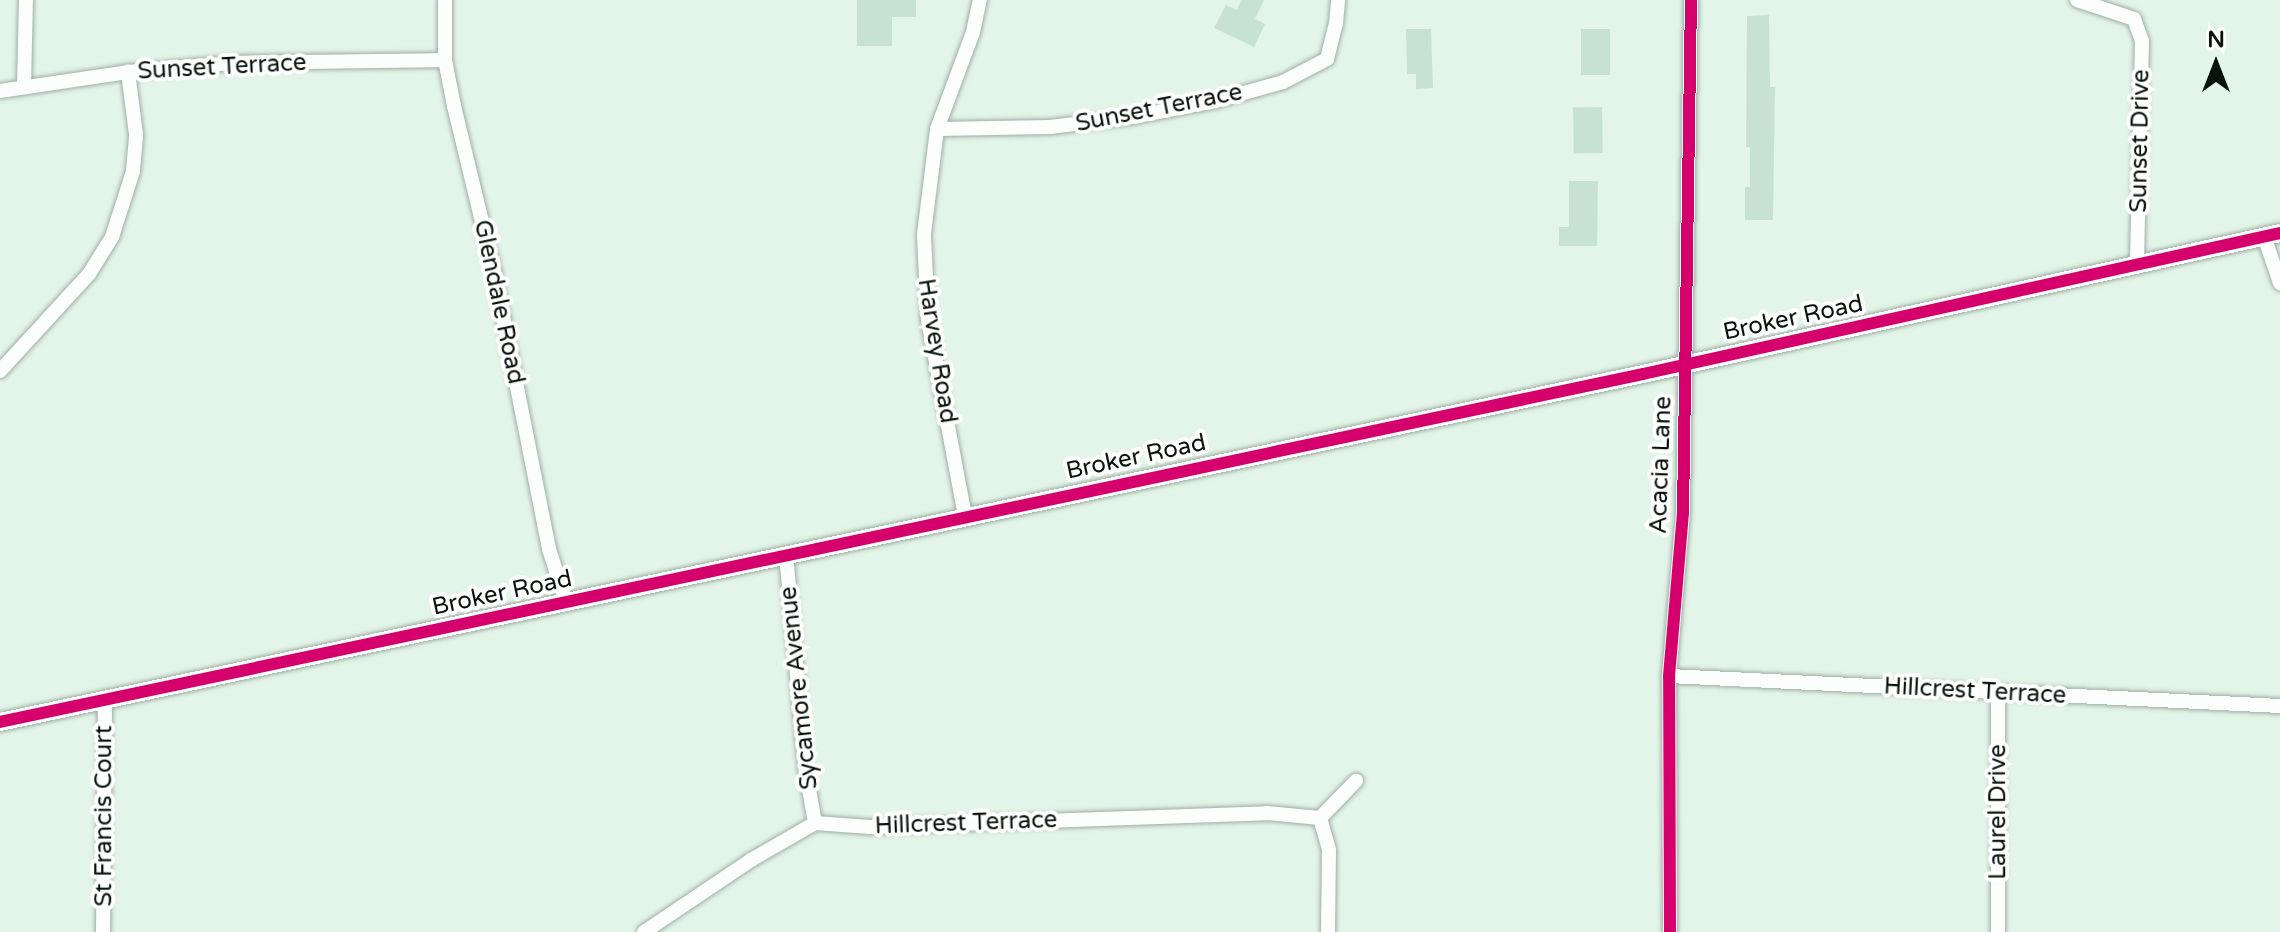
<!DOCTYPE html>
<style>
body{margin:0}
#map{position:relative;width:2280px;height:932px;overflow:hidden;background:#e3f5e9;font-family:"Varela Round",sans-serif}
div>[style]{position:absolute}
.building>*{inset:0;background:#c7e2d2;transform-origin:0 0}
.roads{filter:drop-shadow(0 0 2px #a0aea5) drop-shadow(0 0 2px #a0aea5)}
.minor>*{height:14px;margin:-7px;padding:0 7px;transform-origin:7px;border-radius:7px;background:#fbfefc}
.tertiary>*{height:18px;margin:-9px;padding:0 9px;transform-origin:9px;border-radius:9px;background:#fbfefc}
.cycleway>*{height:12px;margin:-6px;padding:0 6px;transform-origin:6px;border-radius:6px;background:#d6006c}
span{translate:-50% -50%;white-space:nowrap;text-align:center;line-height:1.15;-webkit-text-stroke:8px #fff;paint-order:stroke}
.street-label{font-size:24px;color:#07130c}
.north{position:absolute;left:2176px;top:24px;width:80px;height:80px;-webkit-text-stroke:6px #fff;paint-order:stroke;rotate:0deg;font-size:22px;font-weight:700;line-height:32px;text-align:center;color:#07130c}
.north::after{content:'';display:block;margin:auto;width:28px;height:36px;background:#07130c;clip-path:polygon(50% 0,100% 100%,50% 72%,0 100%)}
</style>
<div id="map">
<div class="building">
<i style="clip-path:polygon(857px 0,916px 0,916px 17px,892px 17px,892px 46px,857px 46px)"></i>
<i style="clip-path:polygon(1241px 0,1264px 0,1255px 19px,1265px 24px,1254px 47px,1214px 28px,1226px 5px,1237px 10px)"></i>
<i style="clip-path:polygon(1769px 15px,1770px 87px,1775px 87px,1773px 220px,1745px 220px,1745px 187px,1750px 187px,1750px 147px,1746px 147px,1747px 16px)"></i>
<i style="clip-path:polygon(1406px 29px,1431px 29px,1433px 88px,1416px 89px,1416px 74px,1407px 74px)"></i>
<i style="left:1581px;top:29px;width:29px;height:46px"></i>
<i style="left:1602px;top:107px;width:46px;height:29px;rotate:89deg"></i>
<i style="clip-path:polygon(1569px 181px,1598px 181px,1597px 246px,1559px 246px,1559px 227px,1569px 227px)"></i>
</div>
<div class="roads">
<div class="minor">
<i style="left:445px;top:0;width:60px;rotate:90deg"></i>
<i style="left:445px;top:60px;width:47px;rotate:78.9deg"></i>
<i style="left:454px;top:106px;width:170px;rotate:76.4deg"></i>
<i style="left:494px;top:271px;width:283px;rotate:78.8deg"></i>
<i style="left:549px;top:549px;width:56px;rotate:72.2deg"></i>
<i style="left:2077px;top:0;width:60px;rotate:18.4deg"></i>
<i style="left:2134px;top:19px;width:23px;rotate:70deg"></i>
<i style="left:2142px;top:41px;width:223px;rotate:91.3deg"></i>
<i style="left:24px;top:86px;width:86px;rotate:-88.7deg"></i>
<i style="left:0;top:91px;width:129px;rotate:-8.4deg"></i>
<i style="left:128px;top:72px;width:106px;rotate:-4.9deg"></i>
<i style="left:234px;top:63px;width:211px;rotate:-0.8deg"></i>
<i style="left:937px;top:129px;width:113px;rotate:-1deg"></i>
<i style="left:1050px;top:127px;width:84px;rotate:-6.9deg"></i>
<i style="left:1133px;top:117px;width:84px;rotate:-11deg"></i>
<i style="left:1215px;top:101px;width:71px;rotate:-15.6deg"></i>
<i style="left:1283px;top:82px;width:50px;rotate:-27.6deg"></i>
<i style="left:1327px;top:59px;width:36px;rotate:-76deg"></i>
<i style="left:1336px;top:24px;width:24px;rotate:-85deg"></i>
<i style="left:2264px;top:236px;width:50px;rotate:71.2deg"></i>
<i style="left:0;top:371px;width:132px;rotate:-47.5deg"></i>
<i style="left:89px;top:274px;width:44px;rotate:-58.1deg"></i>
<i style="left:112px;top:237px;width:69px;rotate:-72.3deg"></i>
<i style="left:133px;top:171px;width:37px;rotate:-85deg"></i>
<i style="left:136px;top:134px;width:63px;rotate:-97.4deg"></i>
<i style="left:965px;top:516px;width:199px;rotate:-100.7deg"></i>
<i style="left:928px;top:320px;width:86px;rotate:-92.7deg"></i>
<i style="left:924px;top:234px;width:106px;rotate:-82.9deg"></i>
<i style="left:937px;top:129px;width:103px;rotate:-69.6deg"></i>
<i style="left:973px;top:32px;width:33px;rotate:-78deg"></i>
<i style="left:786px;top:554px;width:219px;rotate:84.8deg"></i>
<i style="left:806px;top:772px;width:52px;rotate:80deg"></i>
<i style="left:1669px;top:676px;width:612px;rotate:2.81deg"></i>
<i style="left:1998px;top:692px;width:240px;rotate:90deg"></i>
<i style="left:1320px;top:818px;width:33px;rotate:74deg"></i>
<i style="left:1329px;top:850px;width:82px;rotate:90.7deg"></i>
<i style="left:1320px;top:818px;width:52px;rotate:-45.8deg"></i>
<i style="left:103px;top:932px;width:233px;rotate:-89.5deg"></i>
<i style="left:644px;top:932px;width:129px;rotate:-33.9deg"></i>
<i style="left:751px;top:860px;width:74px;rotate:-30deg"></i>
<i style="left:815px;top:823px;width:55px;rotate:4.2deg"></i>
<i style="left:870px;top:827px;width:397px;rotate:-2deg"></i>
<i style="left:1267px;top:813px;width:53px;rotate:5.4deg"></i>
<i style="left:1670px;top:932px;width:256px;rotate:-90.2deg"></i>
<i style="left:1669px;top:676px;width:164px;rotate:-85.1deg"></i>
<i style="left:1683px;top:513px;width:513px;rotate:-89.11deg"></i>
</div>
<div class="tertiary">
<i style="left:0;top:722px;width:1679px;rotate:-11.96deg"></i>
<i style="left:1643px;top:374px;width:652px;rotate:-12.48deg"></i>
</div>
</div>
<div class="cycleway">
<i style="left:0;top:722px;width:1679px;rotate:-11.96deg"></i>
<i style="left:1643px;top:374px;width:652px;rotate:-12.48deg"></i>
<i style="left:1670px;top:932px;width:256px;rotate:-90.2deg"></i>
<i style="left:1669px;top:676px;width:164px;rotate:-85.1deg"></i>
<i style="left:1683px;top:513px;width:513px;rotate:-89.11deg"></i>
</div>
<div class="street-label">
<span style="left:222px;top:67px;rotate:-3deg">Sunset Terrace</span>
<span style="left:1159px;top:108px;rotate:-11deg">Sunset Terrace</span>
<span style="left:2140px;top:141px;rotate:-89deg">Sunset Drive</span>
<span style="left:499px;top:302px;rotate:78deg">Glendale Road</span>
<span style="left:1793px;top:318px;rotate:-12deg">Broker Road</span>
<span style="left:937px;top:351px;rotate:81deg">Harvey Road</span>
<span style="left:1136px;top:457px;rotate:-12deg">Broker Road</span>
<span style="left:1661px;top:465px;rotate:-88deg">Acacia Lane</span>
<span style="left:502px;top:593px;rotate:-12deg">Broker Road</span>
<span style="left:799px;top:688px;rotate:-96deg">Sycamore Avenue</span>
<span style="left:1975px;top:691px;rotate:3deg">Hillcrest Terrace</span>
<span style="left:1998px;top:812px;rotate:-90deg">Laurel Drive</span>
<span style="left:104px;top:816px;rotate:-90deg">St Francis Court</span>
<span style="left:966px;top:823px;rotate:-2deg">Hillcrest Terrace</span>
</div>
<div class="north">N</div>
</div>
